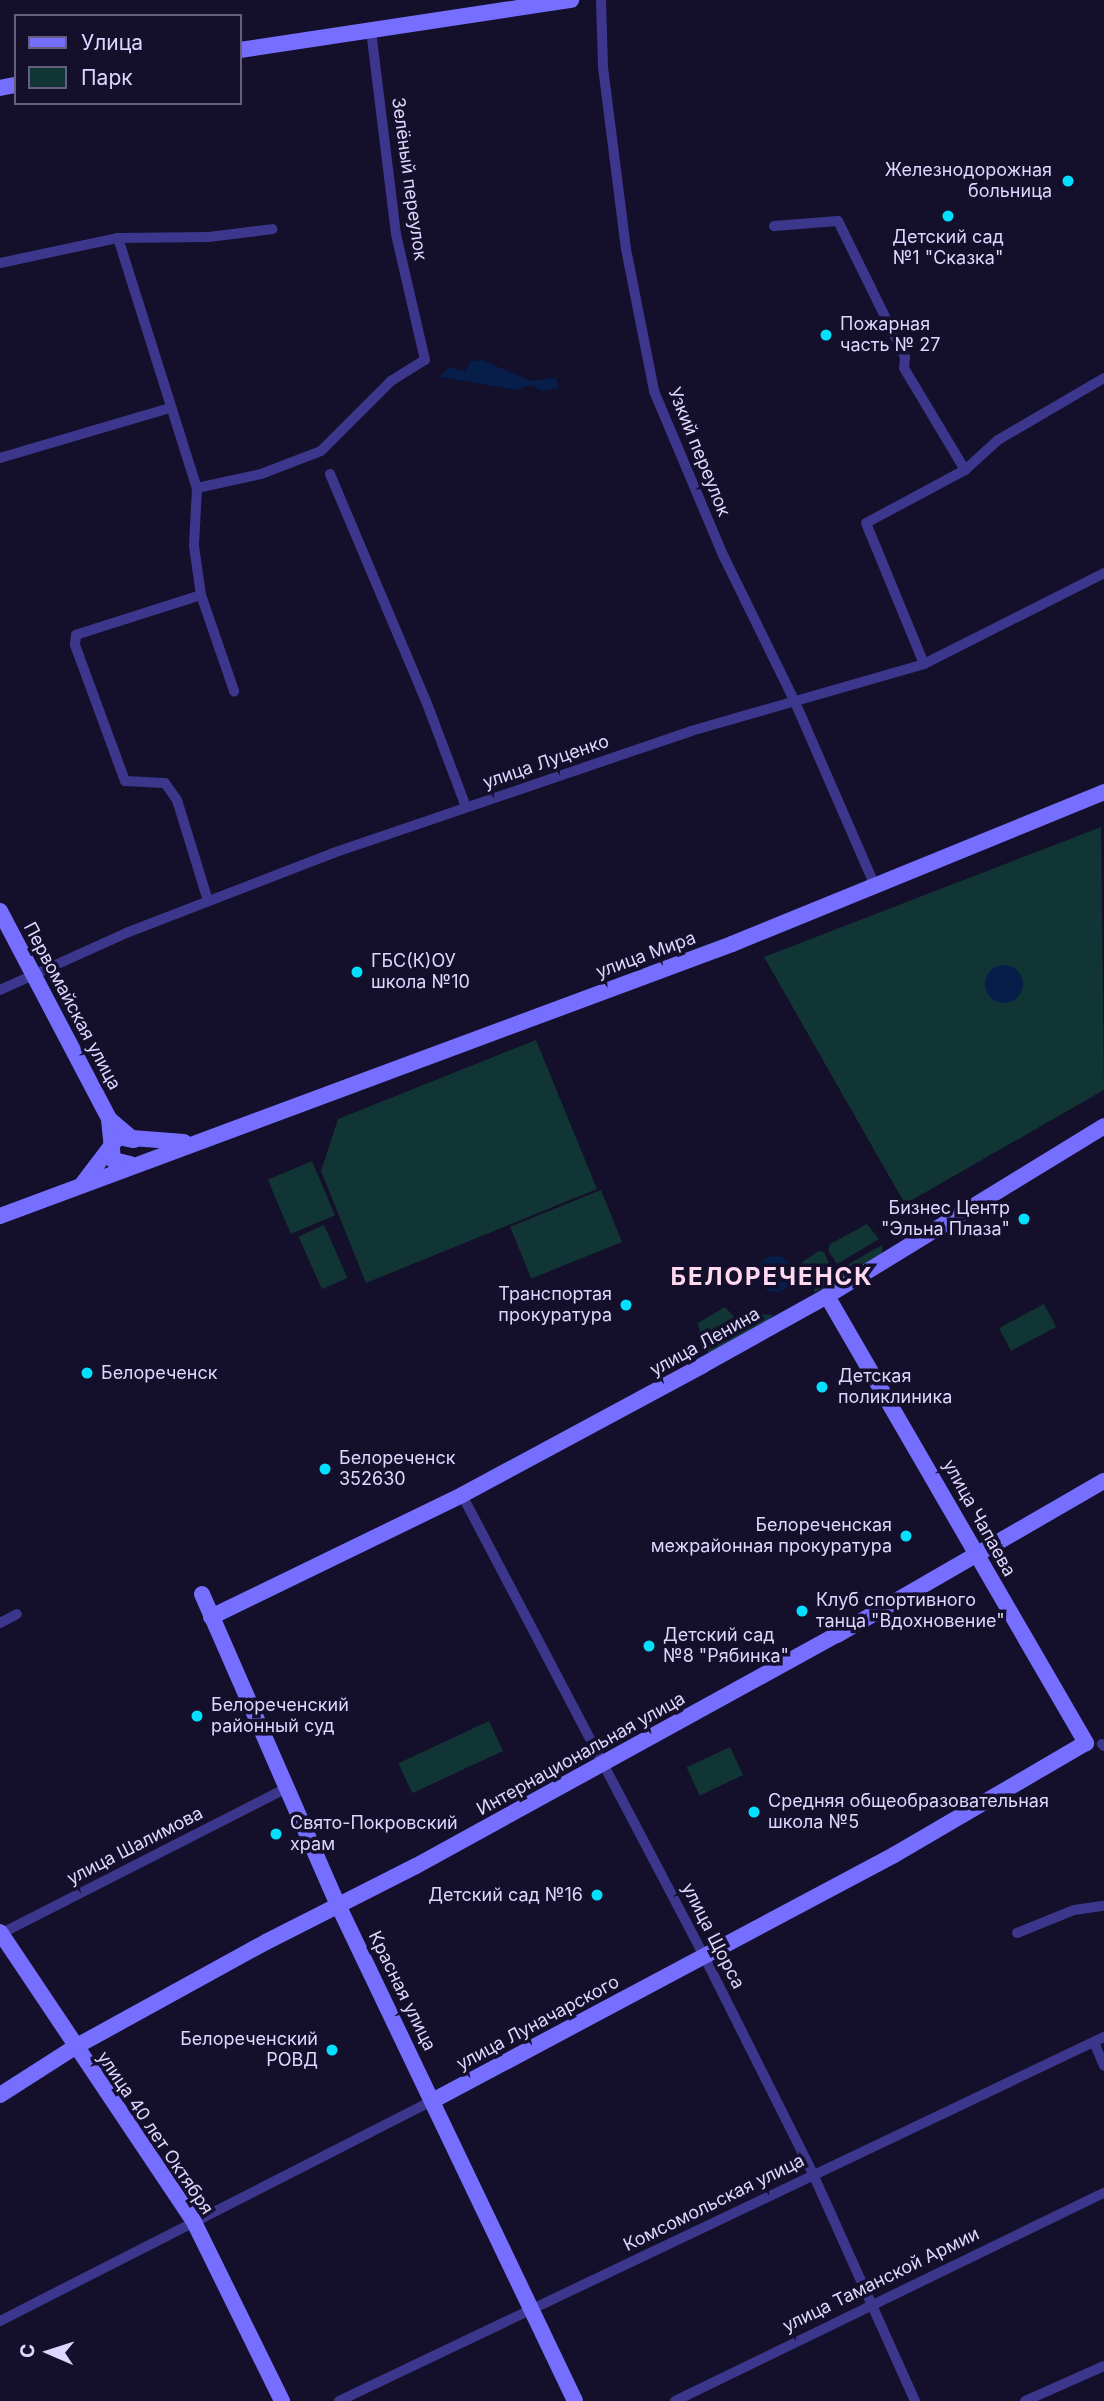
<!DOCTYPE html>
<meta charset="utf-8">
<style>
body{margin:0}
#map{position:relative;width:1104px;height:2401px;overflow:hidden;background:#140f2a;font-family:Inter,sans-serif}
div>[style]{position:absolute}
.green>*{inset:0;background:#113434;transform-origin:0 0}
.water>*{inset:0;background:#071e4a}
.round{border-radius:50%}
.street>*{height:10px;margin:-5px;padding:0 5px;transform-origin:5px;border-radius:5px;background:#3c378c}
.secondary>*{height:16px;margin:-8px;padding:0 8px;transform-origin:8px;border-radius:8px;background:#756eff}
.dots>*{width:19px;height:19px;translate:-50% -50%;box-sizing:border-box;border:4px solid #140f2a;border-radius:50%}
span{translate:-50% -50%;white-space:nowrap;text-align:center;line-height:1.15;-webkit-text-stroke:7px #140f2a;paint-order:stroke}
.poi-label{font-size:18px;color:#ddd7ff}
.right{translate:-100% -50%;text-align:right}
.left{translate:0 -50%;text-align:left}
.street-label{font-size:18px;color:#ddd7ff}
.district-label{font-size:24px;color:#ffd9f0;font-weight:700;letter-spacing:2px}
.legend{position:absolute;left:14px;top:14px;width:228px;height:91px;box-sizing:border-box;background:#140f2a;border:2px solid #645f7f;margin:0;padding:9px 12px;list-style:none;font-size:21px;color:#ddd7ff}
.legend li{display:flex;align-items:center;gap:14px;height:35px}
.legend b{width:35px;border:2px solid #645f7f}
.north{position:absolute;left:14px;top:2317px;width:70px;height:70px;-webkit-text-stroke:5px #140f2a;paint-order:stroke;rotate:273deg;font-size:19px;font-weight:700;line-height:28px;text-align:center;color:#ddd7ff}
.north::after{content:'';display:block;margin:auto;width:24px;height:32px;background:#ddd7ff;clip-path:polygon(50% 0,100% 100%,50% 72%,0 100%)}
</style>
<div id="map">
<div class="green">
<i style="clip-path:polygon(1101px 827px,1104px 1090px,905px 1204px,764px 957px)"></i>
<i style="clip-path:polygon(536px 1040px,597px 1189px,366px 1283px,321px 1171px,338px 1119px)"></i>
<i style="left:312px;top:1161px;width:59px;height:48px;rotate:67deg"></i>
<i style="left:601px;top:1190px;width:56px;height:98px;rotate:68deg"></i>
<i style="clip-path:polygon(867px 1224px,879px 1239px,837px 1264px,828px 1250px,830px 1244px)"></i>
<i style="left:324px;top:1225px;width:58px;height:28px;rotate:66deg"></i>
<i style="clip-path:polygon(882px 1245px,882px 1256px,839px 1284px,814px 1292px,814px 1284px)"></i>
<i style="clip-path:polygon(819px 1251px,824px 1252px,831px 1268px,804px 1277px,802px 1262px)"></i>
<i style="left:1044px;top:1304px;width:26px;height:51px;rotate:62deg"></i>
<i style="clip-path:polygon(725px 1307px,737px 1320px,701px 1340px,698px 1323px)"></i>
<i style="clip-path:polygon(760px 1314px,773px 1315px,760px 1328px,712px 1354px,701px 1348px)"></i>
<i style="left:489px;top:1721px;width:33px;height:100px;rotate:65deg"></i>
<i style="left:730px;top:1747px;width:31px;height:48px;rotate:65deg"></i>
</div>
<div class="water">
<i style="clip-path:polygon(482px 360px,531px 381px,556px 377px,558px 388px,543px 391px,531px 385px,516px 390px,440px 377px,449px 367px,465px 371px,471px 361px)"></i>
<i class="round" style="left:985px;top:965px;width:38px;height:38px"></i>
<i class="round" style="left:757px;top:1256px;width:36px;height:36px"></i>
</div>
<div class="street">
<i style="left:601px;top:0;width:67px;rotate:88.3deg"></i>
<i style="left:603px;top:67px;width:183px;rotate:82.8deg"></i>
<i style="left:626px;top:249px;width:145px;rotate:78.8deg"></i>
<i style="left:654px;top:391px;width:178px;rotate:67.2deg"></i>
<i style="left:723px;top:555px;width:164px;rotate:63.9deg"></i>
<i style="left:795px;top:702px;width:201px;rotate:66.5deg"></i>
<i style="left:774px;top:226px;width:64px;rotate:-4.5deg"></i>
<i style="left:838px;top:221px;width:152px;rotate:63.8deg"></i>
<i style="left:905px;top:357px;width:11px;rotate:95deg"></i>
<i style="left:904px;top:368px;width:119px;rotate:59.1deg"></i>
<i style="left:965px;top:470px;width:112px;rotate:151.8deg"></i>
<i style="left:866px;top:523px;width:152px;rotate:67.6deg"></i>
<i style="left:118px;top:238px;width:262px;rotate:72.5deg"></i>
<i style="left:197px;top:488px;width:58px;rotate:93deg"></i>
<i style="left:194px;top:546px;width:49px;rotate:81.9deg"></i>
<i style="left:201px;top:595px;width:102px;rotate:71deg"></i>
<i style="left:0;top:263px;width:121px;rotate:-12deg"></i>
<i style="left:118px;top:238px;width:91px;rotate:-0.6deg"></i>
<i style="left:209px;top:237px;width:64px;rotate:-7.1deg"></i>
<i style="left:0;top:458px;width:177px;rotate:-16.4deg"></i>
<i style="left:965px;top:470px;width:45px;rotate:-42.3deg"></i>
<i style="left:998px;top:440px;width:123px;rotate:-30.3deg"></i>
<i style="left:330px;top:474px;width:246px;rotate:67.1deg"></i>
<i style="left:426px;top:701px;width:113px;rotate:69.3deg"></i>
<i style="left:197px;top:488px;width:66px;rotate:-12.3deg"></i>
<i style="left:261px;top:474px;width:64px;rotate:-21deg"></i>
<i style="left:321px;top:451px;width:99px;rotate:-45deg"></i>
<i style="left:391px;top:381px;width:40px;rotate:-32deg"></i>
<i style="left:425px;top:360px;width:129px;rotate:-103deg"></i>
<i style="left:396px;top:234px;width:207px;rotate:-97deg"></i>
<i style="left:201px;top:595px;width:131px;rotate:162.3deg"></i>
<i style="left:76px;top:635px;width:10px;rotate:96deg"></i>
<i style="left:75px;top:645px;width:145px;rotate:69.8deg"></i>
<i style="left:125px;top:781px;width:40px;rotate:2.9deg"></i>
<i style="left:165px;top:783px;width:21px;rotate:55deg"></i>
<i style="left:177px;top:800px;width:106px;rotate:72.9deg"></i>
<i style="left:0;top:990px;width:138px;rotate:-24.3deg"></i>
<i style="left:126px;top:933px;width:222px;rotate:-21.1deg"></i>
<i style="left:333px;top:853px;width:378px;rotate:-18.8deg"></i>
<i style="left:691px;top:731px;width:242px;rotate:-16deg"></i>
<i style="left:924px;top:664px;width:202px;rotate:-26.8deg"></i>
<i style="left:462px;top:1495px;width:521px;rotate:62.3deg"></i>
<i style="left:704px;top:1956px;width:244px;rotate:63.4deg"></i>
<i style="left:813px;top:2174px;width:249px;rotate:65.8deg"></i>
<i style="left:0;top:1623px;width:19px;rotate:-28deg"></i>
<i style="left:1102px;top:1744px;width:3px;rotate:45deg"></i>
<i style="left:1017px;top:1933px;width:61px;rotate:-22deg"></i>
<i style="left:1074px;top:1910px;width:30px;rotate:-8deg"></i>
<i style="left:0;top:1934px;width:320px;rotate:-27deg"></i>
<i style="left:1094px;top:2042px;width:26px;rotate:67deg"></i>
<i style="left:0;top:2321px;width:487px;rotate:-27deg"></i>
<i style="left:339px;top:2401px;width:847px;rotate:-25.45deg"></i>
<i style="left:675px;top:2401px;width:477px;rotate:-25.9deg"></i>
<i style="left:1025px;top:2401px;width:86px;rotate:-23.9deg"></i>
</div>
<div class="secondary">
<i style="left:240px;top:50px;width:335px;rotate:-8.6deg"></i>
<i style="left:0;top:88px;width:16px;rotate:-11deg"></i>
<i style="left:0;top:911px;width:235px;rotate:62.3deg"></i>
<i style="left:109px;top:1119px;width:30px;rotate:40deg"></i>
<i style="left:132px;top:1138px;width:52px;rotate:4.4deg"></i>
<i style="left:109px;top:1119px;width:41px;rotate:84.4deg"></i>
<i style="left:113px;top:1160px;width:17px;rotate:13deg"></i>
<i style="left:83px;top:1183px;width:58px;rotate:-52.7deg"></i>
<i style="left:118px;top:1137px;width:16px;rotate:11deg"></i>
<i style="left:0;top:1216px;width:781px;rotate:-20.38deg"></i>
<i style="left:732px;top:944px;width:402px;rotate:-22.2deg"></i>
<i style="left:827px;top:1296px;width:517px;rotate:59.91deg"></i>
<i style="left:202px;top:1594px;width:342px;rotate:66.4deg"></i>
<i style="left:339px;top:1907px;width:547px;rotate:64.46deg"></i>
<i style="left:211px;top:1617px;width:279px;rotate:-25.9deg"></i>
<i style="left:462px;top:1495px;width:274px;rotate:-28.3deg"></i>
<i style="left:703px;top:1365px;width:142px;rotate:-29.1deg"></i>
<i style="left:827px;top:1296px;width:325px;rotate:-31.5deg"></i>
<i style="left:0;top:1932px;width:347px;rotate:56.2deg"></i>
<i style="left:193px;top:2220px;width:202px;rotate:63.8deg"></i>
<i style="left:0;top:2095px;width:89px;rotate:-32.6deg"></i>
<i style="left:75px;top:2047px;width:218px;rotate:-28.8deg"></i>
<i style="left:266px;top:1942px;width:168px;rotate:-26.9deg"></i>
<i style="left:416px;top:1866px;width:480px;rotate:-28.8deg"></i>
<i style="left:837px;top:1635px;width:308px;rotate:-30deg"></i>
<i style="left:434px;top:2100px;width:521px;rotate:-28.04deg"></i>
<i style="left:894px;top:1855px;width:222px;rotate:-30.3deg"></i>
</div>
<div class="dots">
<i style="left:1068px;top:181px;background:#03e0ff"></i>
<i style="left:948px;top:216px;background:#03e0ff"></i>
<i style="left:826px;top:335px;background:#03e0ff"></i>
<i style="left:357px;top:972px;background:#03e0ff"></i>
<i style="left:1024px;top:1219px;background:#03e0ff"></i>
<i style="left:626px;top:1305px;background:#03e0ff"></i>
<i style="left:87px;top:1373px;background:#03e0ff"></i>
<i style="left:822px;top:1387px;background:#03e0ff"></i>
<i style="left:325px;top:1469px;background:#03e0ff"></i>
<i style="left:906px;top:1536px;background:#03e0ff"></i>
<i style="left:802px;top:1611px;background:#03e0ff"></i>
<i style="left:649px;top:1646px;background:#03e0ff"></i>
<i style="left:197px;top:1716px;background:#03e0ff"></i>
<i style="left:754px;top:1812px;background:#03e0ff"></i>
<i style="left:276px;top:1834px;background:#03e0ff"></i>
<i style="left:597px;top:1895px;background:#03e0ff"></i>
<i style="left:332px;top:2050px;background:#03e0ff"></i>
</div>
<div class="poi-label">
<span class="right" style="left:1052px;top:181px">Железнодорожная<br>больница</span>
<span style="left:948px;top:248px">Детский сад<br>№1 "Сказка"</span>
<span class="left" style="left:840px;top:335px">Пожарная<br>часть № 27</span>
<span class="left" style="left:371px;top:972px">ГБС(К)ОУ<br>школа №10</span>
<span class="right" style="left:1010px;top:1219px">Бизнес Центр<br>"Эльна Плаза"</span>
<span class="right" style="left:612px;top:1305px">Транспортая<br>прокуратура</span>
<span class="left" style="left:101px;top:1373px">Белореченск</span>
<span class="left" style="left:838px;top:1387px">Детская<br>поликлиника</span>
<span class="left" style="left:339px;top:1469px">Белореченск<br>352630</span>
<span class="right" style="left:892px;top:1536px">Белореченская<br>межрайонная прокуратура</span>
<span class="left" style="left:816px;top:1611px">Клуб спортивного<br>танца "Вдохновение"</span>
<span class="left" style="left:663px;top:1646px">Детский сад<br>№8 "Рябинка"</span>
<span class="left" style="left:211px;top:1716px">Белореченский<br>районный суд</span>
<span class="left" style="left:768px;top:1812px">Средняя общеобразовательная<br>школа №5</span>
<span class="left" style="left:290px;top:1834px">Свято-Покровский<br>храм</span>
<span class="right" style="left:583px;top:1895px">Детский сад №16</span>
<span class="right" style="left:318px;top:2050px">Белореченский<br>РОВД</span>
</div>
<div class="street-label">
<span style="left:409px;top:179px;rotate:82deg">Зелёный переулок</span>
<span style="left:699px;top:452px;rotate:68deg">Узкий переулок</span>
<span style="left:546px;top:762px;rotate:-19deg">улица Луценко</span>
<span style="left:646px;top:955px;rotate:-20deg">улица Мира</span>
<span style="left:72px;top:1006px;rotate:62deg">Первомайская улица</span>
<span style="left:705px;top:1342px;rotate:-29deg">улица Ленина</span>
<span style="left:979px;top:1518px;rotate:61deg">улица Чапаева</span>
<span style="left:581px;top:1754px;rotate:-29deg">Интернациональная улица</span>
<span style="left:135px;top:1846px;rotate:-27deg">улица Шалимова</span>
<span style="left:713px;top:1936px;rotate:63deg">улица Щорса</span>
<span style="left:402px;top:1991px;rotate:64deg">Красная улица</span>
<span style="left:538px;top:2023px;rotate:-28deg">улица Луначарского</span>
<span style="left:155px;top:2133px;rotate:56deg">улица 40 лет Октября</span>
<span style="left:714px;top:2203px;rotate:-26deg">Комсомольская улица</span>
<span style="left:881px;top:2280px;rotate:-26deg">улица Таманской Армии</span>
</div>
<div class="district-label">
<span style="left:772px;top:1277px">БЕЛОРЕЧЕНСК</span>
</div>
<ul class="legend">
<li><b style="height:9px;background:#756eff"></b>Улица</li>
<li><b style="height:19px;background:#113434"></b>Парк</li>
</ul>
<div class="north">С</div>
</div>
